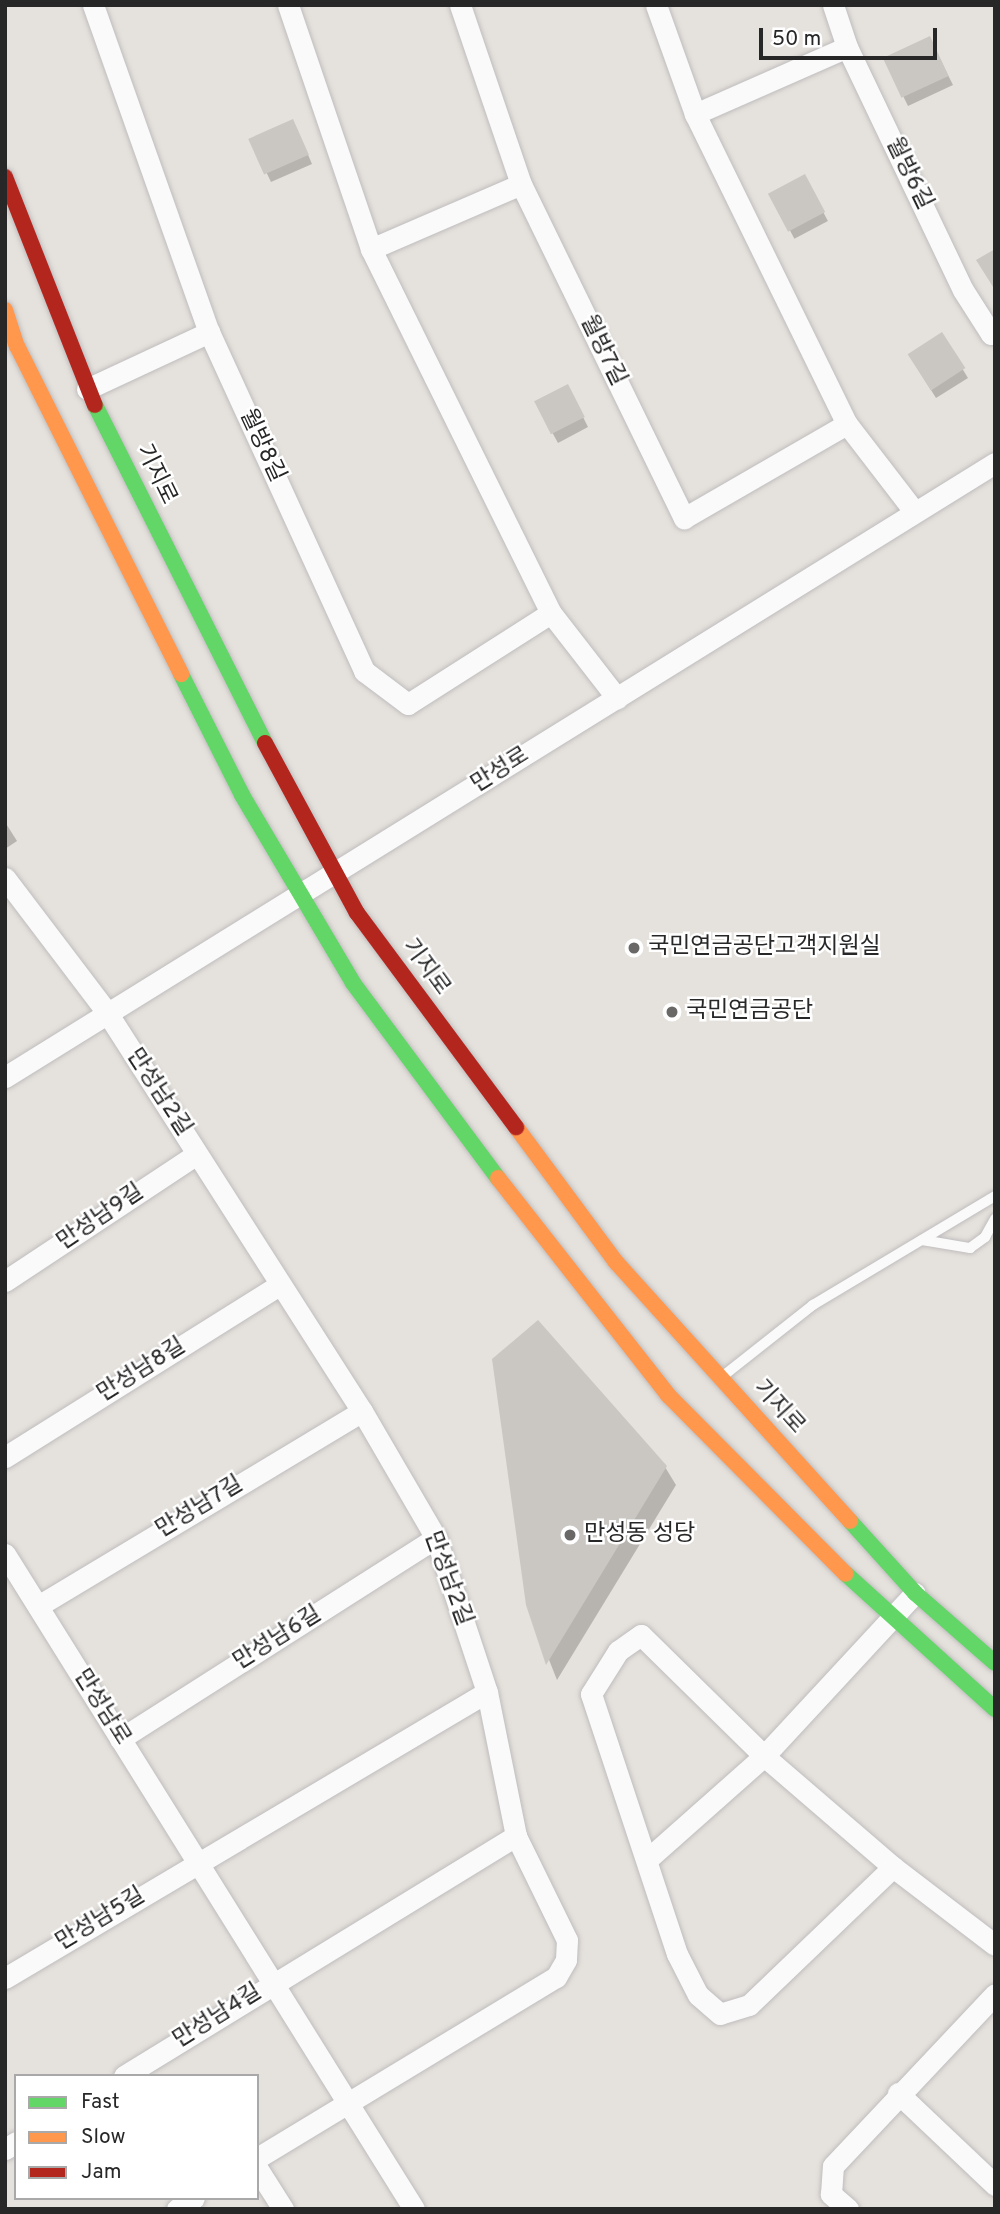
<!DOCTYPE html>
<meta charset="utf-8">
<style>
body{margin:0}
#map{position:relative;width:1000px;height:2214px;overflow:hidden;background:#e5e1dc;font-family:Overpass,"Noto Sans KR",sans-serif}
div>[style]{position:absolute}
.shadow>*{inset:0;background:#0003;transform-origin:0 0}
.building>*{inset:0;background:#cac7c3;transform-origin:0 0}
.roads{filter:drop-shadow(0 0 2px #bfbdbe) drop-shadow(0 0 2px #bfbdbe)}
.lane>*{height:10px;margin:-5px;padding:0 5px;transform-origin:5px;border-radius:5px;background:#fbfafa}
.street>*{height:21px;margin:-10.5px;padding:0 10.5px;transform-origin:10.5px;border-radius:10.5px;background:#fbfafa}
.fast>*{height:16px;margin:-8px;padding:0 8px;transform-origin:8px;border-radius:8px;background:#63d668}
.slow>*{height:16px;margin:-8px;padding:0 8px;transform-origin:8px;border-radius:8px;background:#ff974d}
.jam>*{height:16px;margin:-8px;padding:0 8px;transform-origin:8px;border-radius:8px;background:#b3261e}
.dots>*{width:19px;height:19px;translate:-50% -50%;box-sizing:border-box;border:4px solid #fff;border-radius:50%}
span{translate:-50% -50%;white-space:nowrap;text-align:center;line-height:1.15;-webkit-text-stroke:5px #fff;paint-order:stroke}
.street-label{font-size:23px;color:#272727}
.poi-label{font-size:23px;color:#272727}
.left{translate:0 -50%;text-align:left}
.frame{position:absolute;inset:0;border:7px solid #272727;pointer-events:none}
.legend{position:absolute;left:14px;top:2074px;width:245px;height:126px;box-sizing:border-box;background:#fff;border:2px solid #a9a9a9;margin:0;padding:9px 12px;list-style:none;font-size:21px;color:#272727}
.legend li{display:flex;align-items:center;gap:14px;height:35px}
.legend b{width:35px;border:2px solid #a9a9a9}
.scale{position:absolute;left:759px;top:28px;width:178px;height:32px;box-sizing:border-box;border:4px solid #272727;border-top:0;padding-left:9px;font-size:21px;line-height:24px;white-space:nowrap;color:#272727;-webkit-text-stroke:5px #fff;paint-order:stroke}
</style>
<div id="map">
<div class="shadow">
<i style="clip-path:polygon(934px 47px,953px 85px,908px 106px,885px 59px)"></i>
<i style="clip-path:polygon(297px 129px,312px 164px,271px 182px,251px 140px)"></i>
<i style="left:804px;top:176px;width:51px;height:38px;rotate:62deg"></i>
<i style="clip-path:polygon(941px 334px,968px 378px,936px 398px,914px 363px)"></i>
<i style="clip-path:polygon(572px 395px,588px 427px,558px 443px,536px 403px)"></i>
<i style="clip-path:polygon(5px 822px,17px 841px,5px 849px)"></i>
<i style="clip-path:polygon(665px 1467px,676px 1485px,557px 1680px,527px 1604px)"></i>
</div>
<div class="building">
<i style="left:930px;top:36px;width:44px;height:52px;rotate:65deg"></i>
<i style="left:293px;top:119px;width:39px;height:49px;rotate:66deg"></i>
<i style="left:805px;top:174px;width:43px;height:42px;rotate:62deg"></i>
<i style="clip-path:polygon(995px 249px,995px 290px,976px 260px)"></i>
<i style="left:942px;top:332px;width:43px;height:41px;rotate:57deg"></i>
<i style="left:568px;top:384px;width:37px;height:38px;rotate:63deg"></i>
<i style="clip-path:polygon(538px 1320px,667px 1466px,546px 1665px,526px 1605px,492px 1359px)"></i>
</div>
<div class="roads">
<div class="lane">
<i style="left:922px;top:1240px;width:49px;rotate:9.5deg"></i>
<i style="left:970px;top:1248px;width:19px;rotate:-36deg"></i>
<i style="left:985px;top:1237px;width:21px;rotate:-61deg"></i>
<i style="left:723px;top:1376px;width:115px;rotate:-38.3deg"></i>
<i style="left:813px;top:1305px;width:212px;rotate:-30.9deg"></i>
</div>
<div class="street">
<i style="left:93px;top:5px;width:347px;rotate:70.5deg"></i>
<i style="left:209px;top:332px;width:373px;rotate:65.4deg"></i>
<i style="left:364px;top:671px;width:55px;rotate:36.9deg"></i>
<i style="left:408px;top:704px;width:169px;rotate:-32.5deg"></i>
<i style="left:288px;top:5px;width:258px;rotate:71.2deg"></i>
<i style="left:371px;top:249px;width:406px;rotate:63.7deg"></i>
<i style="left:551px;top:613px;width:108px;rotate:52.2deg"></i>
<i style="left:460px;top:5px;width:189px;rotate:71.2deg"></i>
<i style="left:521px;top:184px;width:372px;rotate:64deg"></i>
<i style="left:684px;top:518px;width:188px;rotate:-30deg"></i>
<i style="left:656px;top:5px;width:116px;rotate:70.3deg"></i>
<i style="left:695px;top:114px;width:345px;rotate:63.9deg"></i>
<i style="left:847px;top:424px;width:110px;rotate:52.4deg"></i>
<i style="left:833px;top:5px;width:44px;rotate:71.6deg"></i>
<i style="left:847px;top:47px;width:269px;rotate:64.5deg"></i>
<i style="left:963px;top:290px;width:52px;rotate:57.5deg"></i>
<i style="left:991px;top:334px;width:5px;rotate:-37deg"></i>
<i style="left:695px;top:114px;width:166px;rotate:-23.8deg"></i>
<i style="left:371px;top:249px;width:163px;rotate:-23.4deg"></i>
<i style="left:87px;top:389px;width:135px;rotate:-25deg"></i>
<i style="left:5px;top:878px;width:167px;rotate:52.8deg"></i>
<i style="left:106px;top:1011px;width:475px;rotate:57.4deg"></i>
<i style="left:362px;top:1411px;width:147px;rotate:59.8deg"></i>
<i style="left:436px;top:1538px;width:162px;rotate:71.7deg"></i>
<i style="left:487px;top:1692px;width:147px;rotate:78.6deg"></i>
<i style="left:516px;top:1836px;width:116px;rotate:63.9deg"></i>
<i style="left:567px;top:1940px;width:20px;rotate:93deg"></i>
<i style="left:566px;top:1960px;width:20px;rotate:120deg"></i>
<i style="left:556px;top:1977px;width:350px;rotate:148.8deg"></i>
<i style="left:5px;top:1077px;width:1165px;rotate:-31.81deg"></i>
<i style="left:5px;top:1281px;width:230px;rotate:-33.5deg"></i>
<i style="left:5px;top:1457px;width:324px;rotate:-32.1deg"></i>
<i style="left:5px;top:1554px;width:772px;rotate:58.02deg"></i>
<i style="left:38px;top:1606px;width:378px;rotate:-31deg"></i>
<i style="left:120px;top:1739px;width:375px;rotate:-32.5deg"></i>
<i style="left:649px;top:1858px;width:154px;rotate:-41.6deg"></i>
<i style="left:764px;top:1756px;width:222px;rotate:-47.2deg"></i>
<i style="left:893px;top:1867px;width:199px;rotate:136.2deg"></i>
<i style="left:749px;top:2005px;width:30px;rotate:163deg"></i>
<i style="left:720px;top:2014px;width:29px;rotate:-139deg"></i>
<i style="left:698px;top:1995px;width:46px;rotate:-117.1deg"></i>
<i style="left:677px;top:1954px;width:274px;rotate:-108.3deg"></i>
<i style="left:591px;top:1694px;width:51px;rotate:-57.9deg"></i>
<i style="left:618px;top:1651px;width:28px;rotate:-35deg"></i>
<i style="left:641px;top:1635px;width:173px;rotate:44.5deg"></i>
<i style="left:764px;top:1756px;width:170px;rotate:40.7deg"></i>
<i style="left:893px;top:1867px;width:128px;rotate:37.4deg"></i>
<i style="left:5px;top:1978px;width:560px;rotate:-30.68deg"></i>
<i style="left:124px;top:2076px;width:460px;rotate:-31.5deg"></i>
<i style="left:898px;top:2093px;width:134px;rotate:43.5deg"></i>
<i style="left:5px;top:2149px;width:13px;rotate:-32deg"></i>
<i style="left:257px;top:2168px;width:49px;rotate:57.6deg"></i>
<i style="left:177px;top:2209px;width:20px;rotate:-33deg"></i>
<i style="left:848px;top:2209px;width:23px;rotate:-139deg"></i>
<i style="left:831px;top:2194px;width:28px;rotate:-86deg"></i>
<i style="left:833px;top:2166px;width:236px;rotate:-46.7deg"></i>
</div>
<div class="fast">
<i style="left:95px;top:405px;width:378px;rotate:63.3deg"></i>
<i style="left:181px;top:674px;width:136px;rotate:63.2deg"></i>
<i style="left:242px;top:795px;width:218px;rotate:59.4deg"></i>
<i style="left:353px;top:983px;width:243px;rotate:53.4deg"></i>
<i style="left:850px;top:1521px;width:97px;rotate:47.9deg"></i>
<i style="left:915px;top:1593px;width:106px;rotate:41.2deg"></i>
<i style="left:846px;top:1574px;width:201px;rotate:42.2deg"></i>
</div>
<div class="slow">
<i style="left:5px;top:310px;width:38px;rotate:72deg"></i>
<i style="left:17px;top:346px;width:367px;rotate:63.4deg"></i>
<i style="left:516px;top:1127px;width:168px;rotate:53.5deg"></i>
<i style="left:616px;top:1262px;width:349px;rotate:47.9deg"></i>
<i style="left:498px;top:1178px;width:276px;rotate:51.9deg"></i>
<i style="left:668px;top:1395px;width:252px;rotate:45.2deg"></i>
</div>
<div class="jam">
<i style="left:5px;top:177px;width:245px;rotate:68.5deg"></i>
<i style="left:265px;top:743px;width:193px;rotate:61.6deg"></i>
<i style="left:357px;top:913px;width:267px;rotate:53.4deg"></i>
</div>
</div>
<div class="dots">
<i style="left:634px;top:948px;background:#6a6866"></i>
<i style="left:672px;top:1012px;background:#6a6866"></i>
<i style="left:570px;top:1535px;background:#6a6866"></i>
</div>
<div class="street-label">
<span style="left:908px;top:174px;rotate:64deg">월방6길</span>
<span style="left:602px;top:351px;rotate:64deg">월방7길</span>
<span style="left:261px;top:446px;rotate:65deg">월방8길</span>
<span style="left:155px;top:475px;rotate:64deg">기지로</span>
<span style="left:501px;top:771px;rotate:-32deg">만성로</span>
<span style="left:425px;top:968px;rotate:54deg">기지로</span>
<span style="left:158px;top:1093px;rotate:57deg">만성남2길</span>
<span style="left:101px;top:1218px;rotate:-34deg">만성남9길</span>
<span style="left:142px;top:1371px;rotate:-32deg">만성남8길</span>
<span style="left:778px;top:1408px;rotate:48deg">기지로</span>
<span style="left:200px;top:1508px;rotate:-31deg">만성남7길</span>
<span style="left:447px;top:1579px;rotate:70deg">만성남2길</span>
<span style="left:278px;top:1639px;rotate:-32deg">만성남6길</span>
<span style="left:101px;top:1708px;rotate:58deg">만성남로</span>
<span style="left:101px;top:1920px;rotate:-31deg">만성남5길</span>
<span style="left:218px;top:2017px;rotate:-32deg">만성남4길</span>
</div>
<div class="poi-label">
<span class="left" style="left:648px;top:948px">국민연금공단고객지원실</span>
<span class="left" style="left:686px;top:1012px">국민연금공단</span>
<span class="left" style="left:584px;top:1535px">만성동 성당</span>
</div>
<div class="frame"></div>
<ul class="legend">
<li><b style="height:9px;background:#63d668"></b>Fast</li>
<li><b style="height:9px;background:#ff974d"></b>Slow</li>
<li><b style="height:9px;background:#b3261e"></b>Jam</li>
</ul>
<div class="scale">50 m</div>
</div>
